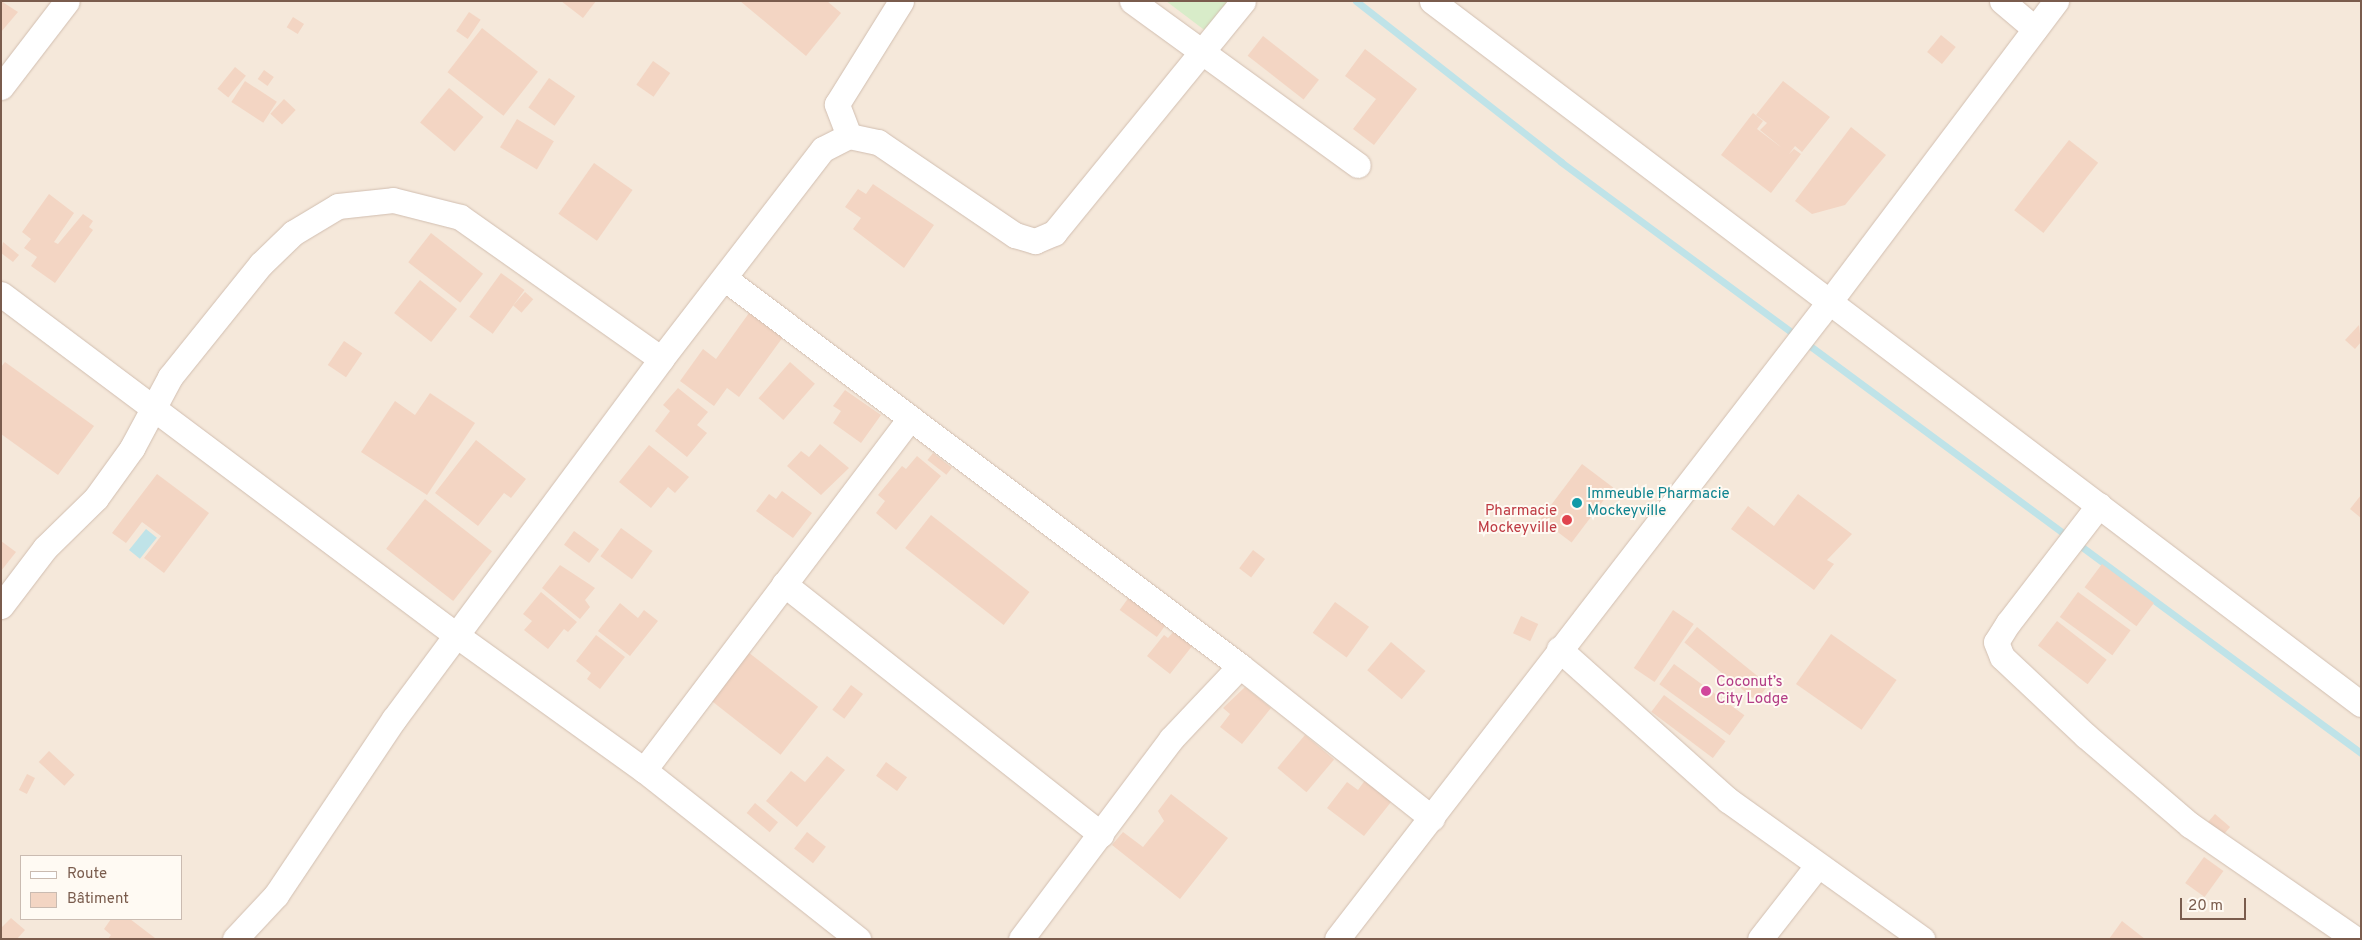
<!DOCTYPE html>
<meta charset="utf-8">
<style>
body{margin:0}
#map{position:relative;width:2362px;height:940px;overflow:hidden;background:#fdf6ec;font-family:Overpass,sans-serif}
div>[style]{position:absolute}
.residential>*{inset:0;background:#f5e8da}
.green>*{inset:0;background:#d8ecc9}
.water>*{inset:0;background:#bfe3e8;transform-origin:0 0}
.stream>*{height:7px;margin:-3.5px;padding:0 3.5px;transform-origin:3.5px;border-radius:3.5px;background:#bfe3e8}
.building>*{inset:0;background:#f3d5c3;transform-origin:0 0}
.roads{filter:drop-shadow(0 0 1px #d1beb0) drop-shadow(0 0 1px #d1beb0)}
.street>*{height:25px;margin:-12.5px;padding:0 12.5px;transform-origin:12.5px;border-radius:12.5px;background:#fff}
.dots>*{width:14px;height:14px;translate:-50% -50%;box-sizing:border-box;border:2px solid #fffaf3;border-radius:50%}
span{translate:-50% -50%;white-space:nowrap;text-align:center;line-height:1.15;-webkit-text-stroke:4px #fffaf3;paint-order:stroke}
.culture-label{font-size:15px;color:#0d838f}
.left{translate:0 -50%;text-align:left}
.health-label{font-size:15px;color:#be3a42}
.right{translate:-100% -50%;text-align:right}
.hotel-label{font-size:15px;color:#b23c85}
.frame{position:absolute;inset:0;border:2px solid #7a5c4d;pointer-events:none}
.legend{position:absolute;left:20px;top:855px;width:162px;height:65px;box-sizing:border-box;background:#fffaf3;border:1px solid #cabbb1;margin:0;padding:6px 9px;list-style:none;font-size:15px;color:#7a5c4d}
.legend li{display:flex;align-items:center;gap:10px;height:25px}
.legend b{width:25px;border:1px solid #cabbb1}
.scale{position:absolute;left:2180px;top:898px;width:66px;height:22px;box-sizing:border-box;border:2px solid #7a5c4d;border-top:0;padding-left:6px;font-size:15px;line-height:18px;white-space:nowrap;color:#7a5c4d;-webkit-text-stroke:4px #fffaf3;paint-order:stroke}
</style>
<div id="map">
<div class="residential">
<i style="clip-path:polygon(evenodd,1px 1px,2361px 1px,2361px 939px,1px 939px,1px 1px,21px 856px,181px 856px,181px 919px,21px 919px,21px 856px)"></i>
</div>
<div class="green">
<i style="clip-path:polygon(1166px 1px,1230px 1px,1207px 32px)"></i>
</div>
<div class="water">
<i style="left:146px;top:529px;width:14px;height:27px;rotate:39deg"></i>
</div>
<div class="stream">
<i style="left:1356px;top:1px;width:261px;rotate:38.1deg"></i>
<i style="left:1561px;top:162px;width:995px;rotate:36.46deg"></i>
</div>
<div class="building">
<i style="clip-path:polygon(1px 1px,18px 12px,1px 32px)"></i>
<i style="clip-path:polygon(561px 1px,596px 1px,583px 18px)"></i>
<i style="clip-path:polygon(740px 1px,827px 1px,841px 13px,806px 56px)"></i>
<i style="left:469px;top:12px;width:14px;height:23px;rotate:34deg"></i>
<i style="left:293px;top:17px;width:13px;height:12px;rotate:32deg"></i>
<i style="left:482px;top:28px;width:71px;height:56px;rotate:38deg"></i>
<i style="left:1941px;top:35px;width:19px;height:22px;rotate:39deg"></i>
<i style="left:1263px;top:36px;width:71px;height:25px;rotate:38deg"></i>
<i style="clip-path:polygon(1365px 49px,1417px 89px,1374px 145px,1353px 129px,1376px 99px,1345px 76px)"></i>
<i style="left:653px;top:61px;width:21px;height:29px;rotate:35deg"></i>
<i style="left:235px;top:67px;width:14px;height:28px;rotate:39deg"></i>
<i style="left:264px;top:70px;width:12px;height:11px;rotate:35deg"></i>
<i style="left:549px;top:78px;width:32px;height:36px;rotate:35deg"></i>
<i style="left:245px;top:81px;width:38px;height:25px;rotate:33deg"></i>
<i style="clip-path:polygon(1783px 81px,1830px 117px,1802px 152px,1795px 146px,1789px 154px,1794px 149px,1801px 154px,1771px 193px,1721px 155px,1753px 113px,1763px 121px,1757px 129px,1782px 148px,1760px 130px,1767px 123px,1756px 115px)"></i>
<i style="left:449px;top:88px;width:45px;height:45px;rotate:40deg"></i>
<i style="left:284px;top:99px;width:16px;height:20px;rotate:43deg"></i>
<i style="left:517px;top:119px;width:43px;height:33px;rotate:31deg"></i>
<i style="clip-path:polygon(1851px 127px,1886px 155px,1845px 205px,1812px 214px,1795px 201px)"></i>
<i style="left:2069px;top:140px;width:37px;height:89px;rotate:38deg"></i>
<i style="left:594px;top:163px;width:47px;height:62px;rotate:35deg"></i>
<i style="clip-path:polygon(873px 184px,934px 225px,904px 268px,853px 229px,861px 218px,845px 207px,858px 189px,866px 194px)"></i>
<i style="clip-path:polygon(49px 194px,74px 213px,54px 242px,58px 244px,83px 214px,93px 221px,89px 227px,93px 230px,55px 283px,31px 266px,37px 257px,24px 248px,31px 239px,22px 232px)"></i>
<i style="left:431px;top:233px;width:66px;height:37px;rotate:38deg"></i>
<i style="clip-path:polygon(3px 242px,19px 255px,13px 262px,1px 253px)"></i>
<i style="left:501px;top:273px;width:29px;height:54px;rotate:36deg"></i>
<i style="left:420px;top:280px;width:47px;height:42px;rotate:38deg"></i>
<i style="left:525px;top:292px;width:11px;height:18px;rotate:41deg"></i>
<i style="clip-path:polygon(749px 313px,783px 337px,739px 397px,727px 388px,714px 406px,680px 381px,703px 349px,716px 359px)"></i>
<i style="clip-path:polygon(2359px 325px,2361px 342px,2355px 349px,2345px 340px)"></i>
<i style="left:344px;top:341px;width:22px;height:29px;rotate:34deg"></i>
<i style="clip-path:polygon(5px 362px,94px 426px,58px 475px,1px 434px,1px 367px)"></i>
<i style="left:790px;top:362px;width:33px;height:48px;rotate:41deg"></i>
<i style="clip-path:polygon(678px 388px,708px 412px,697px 425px,707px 433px,687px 457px,655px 431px,670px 411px,663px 405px)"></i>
<i style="clip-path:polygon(845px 390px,881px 415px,861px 443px,833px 423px,841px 411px,833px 406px)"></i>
<i style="clip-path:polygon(430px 393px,475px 423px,427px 495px,361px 452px,395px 401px,415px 415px)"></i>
<i style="clip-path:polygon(476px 440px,526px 479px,511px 498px,504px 493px,478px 526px,435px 493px)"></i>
<i style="clip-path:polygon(820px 444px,849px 468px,821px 495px,787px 466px,801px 451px,809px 457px)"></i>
<i style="clip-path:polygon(649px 445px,689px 477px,675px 493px,668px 487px,651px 508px,619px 482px)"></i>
<i style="left:933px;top:453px;width:24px;height:9px;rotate:38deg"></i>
<i style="clip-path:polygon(917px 456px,941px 476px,896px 530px,876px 513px,885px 501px,878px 495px,902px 466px,906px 469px)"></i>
<i style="left:1582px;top:464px;width:39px;height:69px;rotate:37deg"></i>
<i style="clip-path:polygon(157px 474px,209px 513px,164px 573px,144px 558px,161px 536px,142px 522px,126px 543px,112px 533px)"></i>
<i style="clip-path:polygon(782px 491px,812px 513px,793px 538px,756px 511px,769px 494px,776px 499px)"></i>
<i style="clip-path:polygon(1798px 494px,1852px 534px,1827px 560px,1834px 564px,1814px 590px,1731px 529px,1748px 506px,1774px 526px)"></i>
<i style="clip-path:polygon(2361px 495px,2361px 518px,2350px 509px)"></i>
<i style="left:425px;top:499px;width:85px;height:63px;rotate:38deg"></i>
<i style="left:931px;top:515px;width:125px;height:42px;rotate:38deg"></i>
<i style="left:621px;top:528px;width:39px;height:35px;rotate:36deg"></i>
<i style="left:574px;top:531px;width:31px;height:17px;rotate:36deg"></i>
<i style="clip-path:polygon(1px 541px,16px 552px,1px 571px)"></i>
<i style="left:1253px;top:550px;width:15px;height:23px;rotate:37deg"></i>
<i style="left:2102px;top:564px;width:65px;height:29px;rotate:37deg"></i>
<i style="clip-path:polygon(560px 565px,595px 588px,585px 600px,590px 607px,580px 619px,542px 588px)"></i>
<i style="clip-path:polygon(541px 592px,577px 622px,568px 632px,564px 629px,548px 649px,524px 630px,532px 621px,523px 614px)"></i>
<i style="left:2078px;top:592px;width:65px;height:31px;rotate:36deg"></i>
<i style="left:1132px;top:593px;width:46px;height:21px;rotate:36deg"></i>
<i style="left:1335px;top:602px;width:42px;height:38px;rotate:36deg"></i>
<i style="clip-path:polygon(620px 603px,638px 618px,644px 610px,658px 621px,630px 656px,598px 631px)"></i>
<i style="left:1673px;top:610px;width:25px;height:70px;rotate:34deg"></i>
<i style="left:1521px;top:616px;width:19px;height:19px;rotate:25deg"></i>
<i style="left:2057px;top:621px;width:63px;height:31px;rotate:38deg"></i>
<i style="left:1697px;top:627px;width:92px;height:20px;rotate:39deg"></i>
<i style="clip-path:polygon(1175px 630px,1193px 645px,1170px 674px,1147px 656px,1164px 635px,1168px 638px)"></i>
<i style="left:1831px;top:634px;width:80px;height:61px;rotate:35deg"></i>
<i style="clip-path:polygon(596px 635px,625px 657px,600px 689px,587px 679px,591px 673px,576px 661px)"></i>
<i style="left:1391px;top:642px;width:45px;height:37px;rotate:40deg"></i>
<i style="left:748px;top:652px;width:89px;height:61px;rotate:38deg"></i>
<i style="left:1674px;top:664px;width:87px;height:25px;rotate:36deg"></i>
<i style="left:851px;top:685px;width:15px;height:31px;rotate:37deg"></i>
<i style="clip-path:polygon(1245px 687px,1271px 708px,1242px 744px,1220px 727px,1230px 714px,1223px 708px)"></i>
<i style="left:1664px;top:695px;width:77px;height:21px;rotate:37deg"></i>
<i style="left:1305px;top:735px;width:38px;height:43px;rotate:40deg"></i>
<i style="left:49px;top:751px;width:35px;height:15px;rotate:43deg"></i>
<i style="clip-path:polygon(827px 756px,845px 770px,797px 827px,766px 801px,791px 771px,805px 782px)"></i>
<i style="left:886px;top:762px;width:26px;height:17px;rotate:36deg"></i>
<i style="left:27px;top:774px;width:9px;height:18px;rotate:27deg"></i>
<i style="clip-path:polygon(1368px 776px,1395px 797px,1364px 836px,1327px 808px,1347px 782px,1358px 790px)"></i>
<i style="clip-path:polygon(1171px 794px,1228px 838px,1180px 899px,1112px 845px,1123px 832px,1143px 847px,1164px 821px,1158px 811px)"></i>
<i style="left:755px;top:803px;width:30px;height:13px;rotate:40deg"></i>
<i style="left:2215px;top:814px;width:20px;height:18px;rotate:41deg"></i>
<i style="left:807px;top:832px;width:24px;height:21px;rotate:38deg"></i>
<i style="left:2204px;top:857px;width:24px;height:32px;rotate:36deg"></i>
<i style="clip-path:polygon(11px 918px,25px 930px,17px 939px,1px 939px,1px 928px)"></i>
<i style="clip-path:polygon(111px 919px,130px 919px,155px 938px,108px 939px,111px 935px,104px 929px)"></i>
<i style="clip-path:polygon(2122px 921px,2145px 939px,2109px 939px)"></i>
</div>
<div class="roads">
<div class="street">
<i style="left:1132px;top:1px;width:279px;rotate:36deg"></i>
<i style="left:1432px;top:1px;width:1165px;rotate:37.12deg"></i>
<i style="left:2002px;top:1px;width:43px;rotate:40.3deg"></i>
<i style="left:1px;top:87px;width:108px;rotate:-52.5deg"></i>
<i style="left:849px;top:136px;width:34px;rotate:-111deg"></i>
<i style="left:837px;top:104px;width:121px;rotate:-58.1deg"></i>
<i style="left:724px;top:278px;width:646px;rotate:36.94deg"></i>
<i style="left:1240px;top:666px;width:245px;rotate:38.4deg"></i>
<i style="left:1px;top:294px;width:569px;rotate:36.85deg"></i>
<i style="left:456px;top:635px;width:231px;rotate:35.7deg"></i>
<i style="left:644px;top:770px;width:273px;rotate:38.3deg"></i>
<i style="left:2099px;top:505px;width:149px;rotate:127.6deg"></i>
<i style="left:2008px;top:623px;width:22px;rotate:122deg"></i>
<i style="left:1996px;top:642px;width:16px;rotate:68deg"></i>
<i style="left:2002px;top:657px;width:115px;rotate:43.2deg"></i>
<i style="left:2086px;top:736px;width:137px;rotate:40.6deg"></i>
<i style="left:2190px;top:825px;width:201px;rotate:34.6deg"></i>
<i style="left:784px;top:584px;width:404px;rotate:38.3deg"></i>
<i style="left:1px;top:606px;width:73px;rotate:-52.8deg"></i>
<i style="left:45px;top:548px;width:71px;rotate:-44.4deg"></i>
<i style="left:96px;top:498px;width:62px;rotate:-54.2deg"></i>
<i style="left:132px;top:448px;width:81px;rotate:-61.8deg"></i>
<i style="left:170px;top:377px;width:145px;rotate:-51.2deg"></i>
<i style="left:261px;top:264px;width:45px;rotate:-44.1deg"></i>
<i style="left:293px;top:233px;width:52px;rotate:-31deg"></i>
<i style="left:338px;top:206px;width:55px;rotate:-6.2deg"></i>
<i style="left:393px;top:200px;width:69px;rotate:14.2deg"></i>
<i style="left:460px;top:217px;width:246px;rotate:35.2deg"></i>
<i style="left:1559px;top:649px;width:227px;rotate:41.8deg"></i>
<i style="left:1728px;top:800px;width:239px;rotate:35.6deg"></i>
<i style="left:644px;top:770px;width:440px;rotate:-52.9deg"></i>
<i style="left:235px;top:939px;width:60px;rotate:-47deg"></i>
<i style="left:276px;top:895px;width:212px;rotate:-56.2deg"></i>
<i style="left:394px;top:719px;width:448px;rotate:-53.4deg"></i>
<i style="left:661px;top:359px;width:265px;rotate:-52.4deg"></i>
<i style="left:823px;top:149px;width:29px;rotate:-27deg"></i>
<i style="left:849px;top:136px;width:30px;rotate:12deg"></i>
<i style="left:878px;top:142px;width:166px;rotate:34.2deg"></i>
<i style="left:1015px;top:235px;width:21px;rotate:17deg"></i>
<i style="left:1035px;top:241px;width:21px;rotate:-23deg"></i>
<i style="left:1054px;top:233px;width:299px;rotate:-50.8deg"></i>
<i style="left:1021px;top:939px;width:250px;rotate:-53.1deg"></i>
<i style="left:1171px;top:739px;width:100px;rotate:-46.6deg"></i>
<i style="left:1337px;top:939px;width:806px;rotate:-52.31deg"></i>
<i style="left:1830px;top:301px;width:376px;rotate:-53deg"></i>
<i style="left:1760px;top:939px;width:93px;rotate:-52deg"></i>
</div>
</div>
<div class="dots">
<i style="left:1577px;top:503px;background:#0f9aa8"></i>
<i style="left:1567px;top:520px;background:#e0444e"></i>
<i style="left:1706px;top:691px;background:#d1479c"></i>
</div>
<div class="culture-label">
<span class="left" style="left:1587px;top:503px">Immeuble Pharmacie<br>Mockeyville</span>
</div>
<div class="health-label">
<span class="right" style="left:1557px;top:520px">Pharmacie<br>Mockeyville</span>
</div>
<div class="hotel-label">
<span class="left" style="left:1716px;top:691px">Coconut’s<br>City Lodge</span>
</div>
<div class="frame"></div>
<ul class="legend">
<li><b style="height:6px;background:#fff"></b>Route</li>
<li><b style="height:14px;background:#f3d5c3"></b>Bâtiment</li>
</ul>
<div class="scale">20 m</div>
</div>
